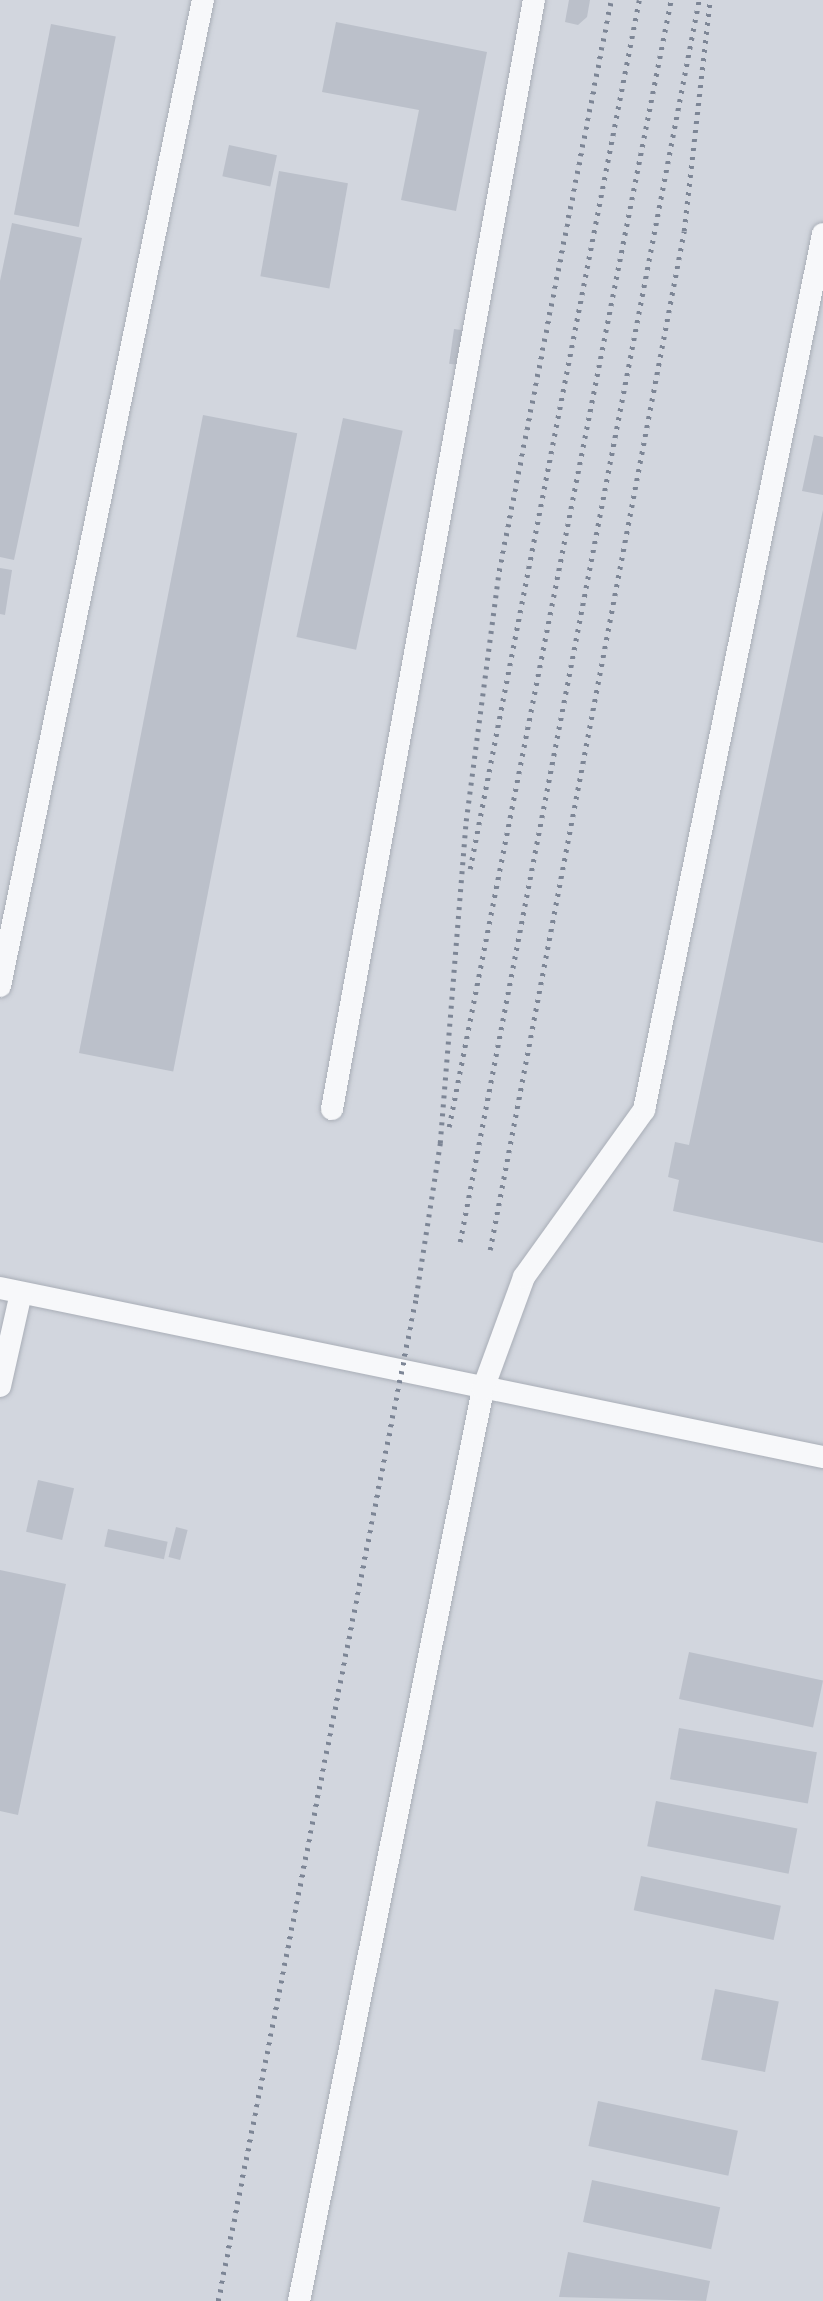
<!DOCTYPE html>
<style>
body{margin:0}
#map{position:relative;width:823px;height:2301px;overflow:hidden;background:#e4e7ec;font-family:Roboto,sans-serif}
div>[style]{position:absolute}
.built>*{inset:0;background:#d2d6de;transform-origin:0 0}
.building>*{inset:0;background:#bbc0ca;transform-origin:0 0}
.roads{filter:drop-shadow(0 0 2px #a9aeb7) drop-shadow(0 0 2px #a9aeb7)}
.service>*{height:22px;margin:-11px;padding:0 11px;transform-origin:11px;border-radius:11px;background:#f7f8fa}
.rail>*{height:4.5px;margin-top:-2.25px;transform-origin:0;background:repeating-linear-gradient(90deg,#7d8696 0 3px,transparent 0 9px)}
span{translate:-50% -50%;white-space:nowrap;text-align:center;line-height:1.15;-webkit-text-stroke:4.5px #f4f6f9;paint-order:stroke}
</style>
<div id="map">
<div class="built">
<i style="left:0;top:0;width:823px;height:2301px"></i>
</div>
<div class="building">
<i style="clip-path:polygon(569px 0,590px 0,587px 17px,578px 25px,565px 22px)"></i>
<i style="clip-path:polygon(336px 22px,487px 52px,456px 211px,401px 200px,419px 110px,322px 92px)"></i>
<i style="left:51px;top:24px;width:66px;height:194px;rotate:11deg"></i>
<i style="left:229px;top:145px;width:49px;height:32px;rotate:12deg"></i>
<i style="left:279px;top:171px;width:70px;height:107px;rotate:10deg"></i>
<i style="clip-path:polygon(12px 223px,82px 238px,14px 560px,0 557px,0 281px)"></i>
<i style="left:454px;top:329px;width:21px;height:35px;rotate:8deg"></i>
<i style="left:203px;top:415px;width:96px;height:650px;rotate:11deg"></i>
<i style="left:343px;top:418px;width:61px;height:224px;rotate:12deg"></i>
<i style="clip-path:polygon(814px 435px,823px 437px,823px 495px,802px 491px)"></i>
<i style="clip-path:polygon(823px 510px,823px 1243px,673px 1211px,679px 1180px,668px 1177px,675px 1142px,689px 1145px)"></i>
<i style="clip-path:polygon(0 568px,12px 570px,5px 615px,0 614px)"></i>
<i style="left:38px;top:1480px;width:37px;height:53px;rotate:13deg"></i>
<i style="left:176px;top:1527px;width:12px;height:31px;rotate:14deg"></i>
<i style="left:108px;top:1529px;width:61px;height:18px;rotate:12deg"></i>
<i style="clip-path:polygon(0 1570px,66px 1584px,18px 1815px,0 1811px)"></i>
<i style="left:689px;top:1652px;width:137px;height:48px;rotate:12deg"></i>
<i style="left:679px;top:1728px;width:140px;height:52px;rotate:10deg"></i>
<i style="left:656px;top:1801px;width:144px;height:46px;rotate:11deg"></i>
<i style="left:641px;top:1876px;width:143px;height:35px;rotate:12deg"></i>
<i style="left:715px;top:1989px;width:65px;height:72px;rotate:11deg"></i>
<i style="left:598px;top:2101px;width:143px;height:46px;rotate:12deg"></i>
<i style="left:592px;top:2180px;width:131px;height:43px;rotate:12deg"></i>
<i style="clip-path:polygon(568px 2252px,710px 2281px,706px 2301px,559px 2297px)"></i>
</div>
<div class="roads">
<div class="service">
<i style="left:0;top:986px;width:1007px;rotate:-78.37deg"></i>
<i style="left:332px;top:1109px;width:1127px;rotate:-79.68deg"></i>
<i style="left:0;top:1288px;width:840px;rotate:11.6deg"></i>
<i style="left:0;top:1386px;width:95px;rotate:-77.3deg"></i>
<i style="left:299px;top:2301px;width:930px;rotate:-78.59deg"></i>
<i style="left:483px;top:1389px;width:119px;rotate:-69.9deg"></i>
<i style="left:524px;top:1277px;width:206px;rotate:-54.3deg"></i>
<i style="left:644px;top:1110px;width:894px;rotate:-78.45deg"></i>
</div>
</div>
<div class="rail">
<i style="left:470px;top:869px;width:885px;rotate:-78.99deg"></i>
<i style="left:449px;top:1127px;width:1149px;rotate:-78.86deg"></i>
<i style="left:460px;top:1242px;width:1265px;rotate:-79.11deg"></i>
<i style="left:490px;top:1250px;width:1037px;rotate:-79.22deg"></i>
<i style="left:684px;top:231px;width:232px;rotate:-83.6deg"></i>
<i style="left:218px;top:2301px;width:1023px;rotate:-78.84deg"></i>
<i style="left:416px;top:1297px;width:156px;rotate:-81.1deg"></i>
<i style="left:440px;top:1143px;width:323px;rotate:-85.4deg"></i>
<i style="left:466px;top:821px;width:252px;rotate:-82.5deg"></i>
<i style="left:499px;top:571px;width:582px;rotate:-78.9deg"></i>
</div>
</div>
